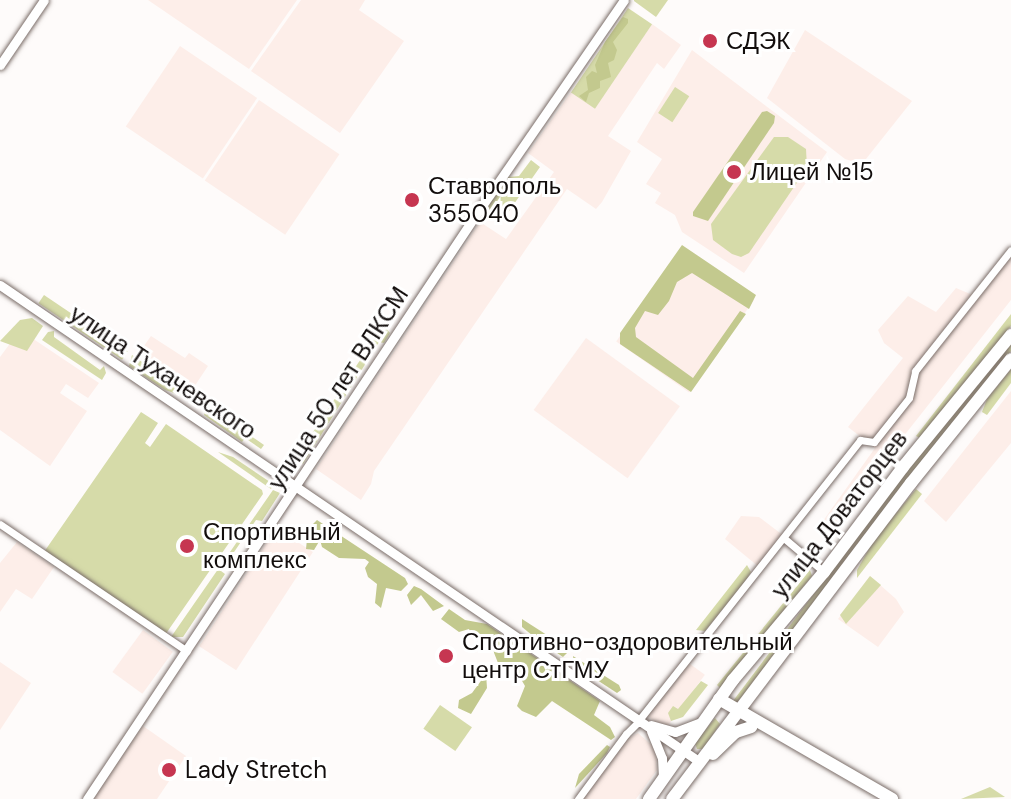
<!DOCTYPE html>
<meta charset="utf-8">
<style>
body{margin:0}
#map{position:relative;width:1011px;height:799px;overflow:hidden;background:#fefbfa;font-family:"DM Sans",sans-serif}
div>[style]{position:absolute}
.built>*{inset:0;background:#fdeee9;transform-origin:0 0}
.green>*{inset:0;background:#d6dba9;transform-origin:0 0}
.forest>*{inset:0;background:#c3c98e}
.roads{filter:drop-shadow(0 0 2px #7a6d68) drop-shadow(0 0 2px #7a6d68)}
.minor>*{height:7px;margin:-3.5px;padding:0 3.5px;transform-origin:3.5px;border-radius:3.5px;background:#fff}
.tertiary>*{height:9px;margin:-4.5px;padding:0 4.5px;transform-origin:4.5px;border-radius:4.5px;background:#fff}
.primary>*{height:12px;margin:-6px;padding:0 6px;transform-origin:6px;border-radius:6px;background:#fff}
.dots>*{width:22px;height:22px;translate:-50% -50%;box-sizing:border-box;border:4px solid #fff;border-radius:50%}
span{translate:-50% -50%;white-space:nowrap;text-align:center;line-height:1.15;-webkit-text-stroke:6px #fff;paint-order:stroke}
.poi-label{font-size:24px;color:#120d0c}
.left{translate:0 -50%;text-align:left}
.street-label{font-size:24px;color:#120d0c}
</style>
<div id="map">
<div class="built">
<i style="clip-path:polygon(148px 0,297px 0,249px 69px)"></i>
<i style="clip-path:polygon(301px 0,365px 0,359px 10px,404px 41px,340px 133px,251px 71px)"></i>
<i style="clip-path:polygon(652px 24px,681px 45px,664px 69px,657px 63px,608px 136px,631px 151px,602px 202px,596px 209px,567px 189px,374px 471px,371px 484px,361px 500px,316px 469px,480px 222px,506px 239px,554px 172px,528px 153px,571px 92px,594px 107px)"></i>
<i style="clip-path:polygon(805px 30px,912px 101px,862px 164px,845px 159px,767px 98px)"></i>
<i style="left:180px;top:46px;width:93px;height:97px;rotate:34deg"></i>
<i style="clip-path:polygon(692px 50px,827px 152px,744px 273px,682px 232px,675px 215px,655px 203px,661px 193px,646px 184px,662px 159px,637px 142px)"></i>
<i style="left:259px;top:100px;width:97px;height:97px;rotate:34deg"></i>
<i style="left:681px;top:249px;width:89px;height:113px;rotate:35deg"></i>
<i style="clip-path:polygon(1011px 250px,1011px 300px,862px 489px,867px 494px,838px 532px,823px 521px,875px 448px,848px 427px,903px 358px,884px 343px,878px 330px,908px 296px,936px 312px,956px 288px,975px 296px)"></i>
<i style="clip-path:polygon(20px 330px,99px 383px,88px 398px,66px 384px,60px 393px,87px 411px,50px 466px,0 430px,0 357px)"></i>
<i style="clip-path:polygon(151px 336px,185px 358px,189px 353px,208px 366px,192px 390px,139px 353px)"></i>
<i style="left:586px;top:338px;width:116px;height:89px;rotate:36deg"></i>
<i style="clip-path:polygon(1011px 391px,1011px 443px,946px 522px,924px 501px)"></i>
<i style="clip-path:polygon(741px 516px,759px 517px,784px 536px,759px 567px,725px 539px)"></i>
<i style="left:276px;top:528px;width:44px;height:141px;rotate:33deg"></i>
<i style="clip-path:polygon(17px 542px,54px 567px,32px 599px,16px 589px,0 612px,0 563px)"></i>
<i style="clip-path:polygon(870px 576px,896px 599px,904px 612px,878px 647px,838px 619px)"></i>
<i style="left:143px;top:630px;width:37px;height:52px;rotate:36deg"></i>
<i style="left:683px;top:659px;width:27px;height:67px;rotate:36deg"></i>
<i style="clip-path:polygon(0 662px,31px 683px,0 730px)"></i>
<i style="clip-path:polygon(143px 726px,186px 756px,157px 799px,91px 799px)"></i>
<i style="clip-path:polygon(638px 733px,655px 748px,657px 770px,636px 799px,582px 799px,627px 739px)"></i>
</div>
<div class="green">
<i style="clip-path:polygon(668px 0,656px 17px,634px 1px,634px 0)"></i>
<i style="left:628px;top:8px;width:29px;height:102px;rotate:34deg"></i>
<i style="left:675px;top:87px;width:17px;height:31px;rotate:33deg"></i>
<i style="clip-path:polygon(774px 137px,788px 137px,806px 149px,807px 168px,749px 253px,741px 257px,732px 254px,713px 240px,711px 224px)"></i>
<i style="clip-path:polygon(531px 160px,540px 167px,500px 224px,482px 213px,507px 177px,519px 176px)"></i>
<i style="left:44px;top:295px;width:101px;height:10px;rotate:34deg"></i>
<i style="clip-path:polygon(1011px 314px,1011px 326px,920px 438px,916px 436px)"></i>
<i style="clip-path:polygon(32px 318px,43px 326px,27px 351px,0 341px,20px 320px)"></i>
<i style="clip-path:polygon(383px 325px,390px 333px,384px 343px,379px 342px,303px 464px,296px 458px)"></i>
<i style="clip-path:polygon(54px 331px,54px 337px,100px 370px,104px 366px,106px 373px,102px 380px,42px 340px,48px 332px)"></i>
<i style="clip-path:polygon(1011px 343px,1011px 351px,907px 479px,737px 703px,733px 701px,903px 476px)"></i>
<i style="clip-path:polygon(132px 355px,181px 389px,183px 396px,165px 390px,129px 366px)"></i>
<i style="clip-path:polygon(1011px 369px,1011px 383px,987px 415px,982px 412px,987px 399px)"></i>
<i style="clip-path:polygon(207px 405px,264px 445px,261px 449px,245px 438px,242px 442px,204px 415px)"></i>
<i style="clip-path:polygon(141px 412px,158px 423px,145px 443px,150px 447px,166px 424px,262px 490px,263px 494px,165px 635px,44px 552px)"></i>
<i style="clip-path:polygon(218px 452px,233px 457px,273px 484px,271px 489px)"></i>
<i style="clip-path:polygon(916px 489px,922px 494px,857px 578px,857px 570px,874px 540px)"></i>
<i style="clip-path:polygon(273px 490px,280px 493px,262px 521px,256px 520px,221px 571px,225px 574px,183px 637px,171px 637px)"></i>
<i style="clip-path:polygon(747px 565px,751px 572px,746px 580px,705px 631px,696px 630px)"></i>
<i style="clip-path:polygon(810px 570px,812px 576px,720px 688px,717px 685px)"></i>
<i style="clip-path:polygon(870px 576px,881px 585px,846px 624px,840px 615px)"></i>
<i style="clip-path:polygon(701px 681px,708px 685px,683px 717px,671px 721px,668px 713px,673px 706px,678px 709px)"></i>
<i style="left:440px;top:705px;width:39px;height:29px;rotate:35deg"></i>
<i style="clip-path:polygon(715px 718px,720px 724px,703px 749px,697px 749px,695px 743px)"></i>
<i style="clip-path:polygon(990px 787px,1005px 797px,961px 799px)"></i>
</div>
<div class="forest">
<i style="clip-path:polygon(623px 17px,628px 19px,628px 23px,613px 42px,617px 50px,614px 60px,608px 63px,611px 77px,600px 81px,600px 88px,589px 93px,586px 102px,579px 96px,588px 90px,586px 77px,592px 71px,597px 73px,595px 65px,605px 42px)"></i>
<i style="clip-path:polygon(767px 111px,775px 116px,774px 123px,708px 221px,693px 216px,693px 212px,762px 112px)"></i>
<i style="clip-path:polygon(682px 245px,756px 295px,749px 309px,692px 273px,677px 282px,669px 301px,658px 315px,645px 311px,635px 328px,636px 337px,693px 378px,740px 311px,746px 314px,691px 392px,620px 344px,620px 333px)"></i>
<i style="clip-path:polygon(317px 520px,405px 578px,408px 584px,401px 591px,386px 588px,381px 608px,375px 603px,377px 584px,368px 577px,365px 568px,369px 562px,365px 559px,339px 558px,322px 547px,320px 540px,314px 550px,306px 549px,308px 529px)"></i>
<i style="clip-path:polygon(414px 586px,421px 589px,444px 606px,433px 611px,421px 595px,411px 605px,407px 595px)"></i>
<i style="clip-path:polygon(449px 609px,465px 620px,487px 624px,600px 701px,594px 715px,610px 727px,615px 737px,611px 740px,552px 701px,536px 717px,522px 711px,517px 706px,525px 686px,514px 667px,498px 663px,491px 645px,471px 635px,469px 629px,459px 632px,441px 619px)"></i>
<i style="clip-path:polygon(522px 619px,564px 646px,568px 652px,563px 657px,538px 640px,522px 627px)"></i>
<i style="clip-path:polygon(573px 656px,619px 685px,621px 690px,617px 693px,574px 665px)"></i>
<i style="clip-path:polygon(486px 674px,487px 688px,471px 714px,458px 708px,459px 700px,472px 693px)"></i>
<i style="clip-path:polygon(607px 745px,610px 747px,607px 753px,575px 788px,579px 774px)"></i>
</div>
<div class="roads">
<div class="minor">
<i style="left:0;top:524px;width:226px;rotate:34.2deg"></i>
<i style="left:785px;top:539px;width:51px;rotate:40.2deg"></i>
<i style="left:639px;top:720px;width:357px;rotate:-51.7deg"></i>
<i style="left:860px;top:440px;width:14px;rotate:8deg"></i>
<i style="left:874px;top:442px;width:56px;rotate:-51.5deg"></i>
<i style="left:909px;top:398px;width:28px;rotate:-77deg"></i>
<i style="left:915px;top:371px;width:154px;rotate:-51.6deg"></i>
<i style="left:578px;top:799px;width:81px;rotate:-53.6deg"></i>
<i style="left:626px;top:734px;width:16px;rotate:-45deg"></i>
<i style="left:637px;top:723px;width:5px"></i>
</div>
<div class="tertiary">
<i style="left:0;top:65px;width:78px;rotate:-55.9deg"></i>
<i style="left:0;top:285px;width:847px;rotate:34.27deg"></i>
<i style="left:651px;top:725px;width:25px;rotate:16deg"></i>
<i style="left:675px;top:732px;width:28px;rotate:-21deg"></i>
<i style="left:651px;top:731px;width:29px;rotate:68deg"></i>
<i style="left:662px;top:758px;width:19px;rotate:87deg"></i>
<i style="left:87px;top:799px;width:700px;rotate:-56.36deg"></i>
<i style="left:475px;top:216px;width:262px;rotate:-55.4deg"></i>
</div>
<div class="primary">
<i style="left:719px;top:699px;width:200px;rotate:30deg"></i>
<i style="left:713px;top:754px;width:32px;rotate:-44deg"></i>
<i style="left:736px;top:732px;width:16px;rotate:-18deg"></i>
<i style="left:649px;top:799px;width:146px;rotate:-54.8deg"></i>
<i style="left:733px;top:680px;width:141px;rotate:-49.9deg"></i>
<i style="left:824px;top:572px;width:131px;rotate:-53deg"></i>
<i style="left:903px;top:467px;width:171px;rotate:-50.7deg"></i>
<i style="left:672px;top:799px;width:396px;rotate:-52.9deg"></i>
<i style="left:911px;top:483px;width:159px;rotate:-51.1deg"></i>
</div>
</div>
<div class="dots">
<i style="left:710px;top:41px;background:#c63651"></i>
<i style="left:734px;top:172px;background:#c63651"></i>
<i style="left:412px;top:200px;background:#c63651"></i>
<i style="left:187px;top:546px;background:#c63651"></i>
<i style="left:446px;top:656px;background:#c63651"></i>
<i style="left:169px;top:770px;background:#c63651"></i>
</div>
<div class="poi-label">
<span class="left" style="left:726px;top:41px">СДЭК</span>
<span class="left" style="left:750px;top:172px">Лицей №15</span>
<span class="left" style="left:428px;top:200px">Ставрополь<br>355040</span>
<span class="left" style="left:203px;top:546px">Спортивный<br>комплекс</span>
<span class="left" style="left:462px;top:656px">Спортивно-оздоровительный<br>центр СтГМУ</span>
<span class="left" style="left:185px;top:770px">Lady Stretch</span>
</div>
<div class="street-label">
<span style="left:163px;top:372px;rotate:34deg">улица Тухачевского</span>
<span style="left:338px;top:388px;rotate:-57deg">улица 50 лет ВЛКСМ</span>
<span style="left:839px;top:514px;rotate:-52deg">улица Доваторцев</span>
</div>
</div>
